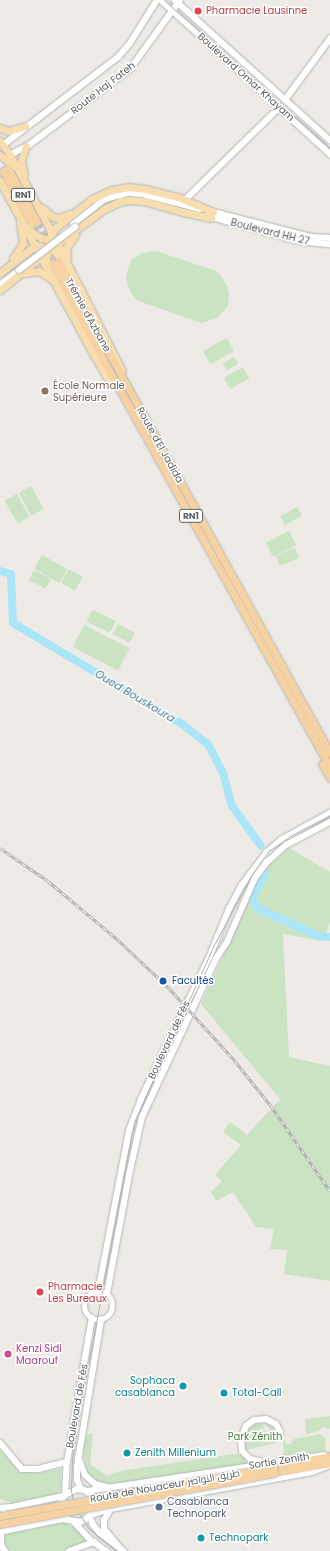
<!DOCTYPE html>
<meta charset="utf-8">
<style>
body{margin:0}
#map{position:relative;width:330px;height:1551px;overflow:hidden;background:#eeeae5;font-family:Poppins,Cairo,sans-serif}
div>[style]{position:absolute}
.green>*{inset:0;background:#cae3c3;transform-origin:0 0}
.river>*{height:8px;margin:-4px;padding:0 4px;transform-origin:4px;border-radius:4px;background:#abe6f8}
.trunk-tunnel>*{height:7px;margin-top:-3.5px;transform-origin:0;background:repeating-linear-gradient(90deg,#cac8c5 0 7px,transparent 0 10.5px)}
.roads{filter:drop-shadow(0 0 1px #b2b6b8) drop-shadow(0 0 1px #b2b6b8)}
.tertiary>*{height:5.5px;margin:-2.75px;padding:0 2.75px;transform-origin:2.75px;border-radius:2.75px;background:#fff}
.tertiary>.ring{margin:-2.75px;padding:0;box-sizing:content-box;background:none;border:5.5px solid #fff;border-radius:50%}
.secondary>*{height:6px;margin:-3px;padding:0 3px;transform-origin:3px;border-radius:3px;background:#fff}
.primary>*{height:7px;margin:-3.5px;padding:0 3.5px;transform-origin:3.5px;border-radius:3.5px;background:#f8ddaf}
.trunk>*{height:7px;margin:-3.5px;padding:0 3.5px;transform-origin:3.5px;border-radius:3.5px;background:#f6d2a2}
.tram>*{height:1px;margin:-0.5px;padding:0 0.5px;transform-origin:0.5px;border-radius:0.5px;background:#b1b2b2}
.rail>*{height:3px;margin-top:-1.5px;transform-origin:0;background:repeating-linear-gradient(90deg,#fff 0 4.5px,#b1b2b2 0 9px);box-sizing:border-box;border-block:1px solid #b1b2b2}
.bridges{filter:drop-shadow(0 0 1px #b3b8bb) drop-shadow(0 0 1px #b3b8bb)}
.secondary-bridge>*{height:6px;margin:-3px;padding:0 3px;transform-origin:3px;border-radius:3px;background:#fff}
.trunk-bridge>*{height:7px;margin:-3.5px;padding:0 3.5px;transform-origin:3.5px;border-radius:3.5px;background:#f6d2a2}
.dots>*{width:11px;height:11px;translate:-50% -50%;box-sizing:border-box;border:2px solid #fff;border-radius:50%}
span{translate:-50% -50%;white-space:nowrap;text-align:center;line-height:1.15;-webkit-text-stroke:3px #fff;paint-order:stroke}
.shield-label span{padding:1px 3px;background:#fff;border:1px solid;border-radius:3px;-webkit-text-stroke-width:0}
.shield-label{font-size:9px;color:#5c6164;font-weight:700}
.health-label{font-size:10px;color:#be3a42}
.left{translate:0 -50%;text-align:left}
.street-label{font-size:10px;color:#5c6164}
.education-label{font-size:10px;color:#785e54}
.transit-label{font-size:10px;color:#164399}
.hotel-label{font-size:10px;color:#b23c85}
.culture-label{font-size:10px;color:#0d838f}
.right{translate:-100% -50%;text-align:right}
.park-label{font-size:10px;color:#48823d}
.service-label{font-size:10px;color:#4e5e75}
.water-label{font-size:11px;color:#40778f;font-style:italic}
</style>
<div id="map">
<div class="green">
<i style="clip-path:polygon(156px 251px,216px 271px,221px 276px,227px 286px,229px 295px,228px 306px,217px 318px,201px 323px,136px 300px,131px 293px,126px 280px,128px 268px,132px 259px,142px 253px)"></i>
<i style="left:227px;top:338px;width:15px;height:27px;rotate:62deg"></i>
<i style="left:234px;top:357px;width:8px;height:13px;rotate:60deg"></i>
<i style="left:243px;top:367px;width:13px;height:22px;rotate:61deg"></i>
<i style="left:31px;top:486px;width:26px;height:14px;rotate:61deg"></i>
<i style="left:17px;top:494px;width:26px;height:14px;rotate:61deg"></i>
<i style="left:297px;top:507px;width:10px;height:19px;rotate:61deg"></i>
<i style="left:289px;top:531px;width:16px;height:26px;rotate:63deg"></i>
<i style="left:295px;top:548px;width:11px;height:21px;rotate:68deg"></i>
<i style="left:42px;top:555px;width:29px;height:16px;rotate:29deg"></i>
<i style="left:69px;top:569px;width:16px;height:16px;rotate:30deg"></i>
<i style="left:34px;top:570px;width:19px;height:11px;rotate:28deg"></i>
<i style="left:92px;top:610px;width:26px;height:13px;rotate:25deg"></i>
<i style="left:118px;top:624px;width:19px;height:11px;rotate:28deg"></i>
<i style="left:84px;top:625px;width:51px;height:25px;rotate:27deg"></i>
<i style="clip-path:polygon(289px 848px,330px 872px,330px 922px,323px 941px,283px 934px,289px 1057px,330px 1066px,330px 1281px,284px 1274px,287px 1250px,270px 1249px,274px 1229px,256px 1227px,233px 1192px,216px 1201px,211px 1192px,222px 1181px,215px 1175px,241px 1145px,223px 1132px,230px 1122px,247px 1135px,280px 1099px,201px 1004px,250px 897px,267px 867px)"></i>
<i style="clip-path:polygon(330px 1416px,330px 1429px,323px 1427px,319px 1431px,306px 1434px,305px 1419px)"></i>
<i style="clip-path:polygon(262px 1422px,264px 1427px,263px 1429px,277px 1443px,245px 1450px,244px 1446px,246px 1430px,252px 1424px)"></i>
<i style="clip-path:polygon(266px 1422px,277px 1430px,280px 1442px,278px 1442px,278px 1439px,265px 1424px)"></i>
<i style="clip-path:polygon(88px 1434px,93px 1434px,90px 1464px,107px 1476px,120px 1471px,233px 1454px,242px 1455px,250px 1463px,110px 1488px,93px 1482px,83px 1472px,86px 1471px,83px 1443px)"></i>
<i style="clip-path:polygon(320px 1434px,325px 1437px,326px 1451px,282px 1456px,284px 1451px,283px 1439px,287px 1444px,291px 1444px,294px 1439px)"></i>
<i style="clip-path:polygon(0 1450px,19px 1471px,39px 1473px,61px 1469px,61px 1488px,57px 1494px,12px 1503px,0 1499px)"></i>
<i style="clip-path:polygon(63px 1522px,78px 1529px,89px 1541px,65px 1551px,9px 1551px,6px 1549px,4px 1543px,6px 1535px,16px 1530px,30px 1530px)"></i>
</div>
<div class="river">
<i style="left:0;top:571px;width:11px;rotate:15deg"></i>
<i style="left:11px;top:574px;width:49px;rotate:87.7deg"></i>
<i style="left:13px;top:623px;width:197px;rotate:30.9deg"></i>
<i style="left:182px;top:724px;width:33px;rotate:38deg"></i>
<i style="left:208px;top:744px;width:33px;rotate:63deg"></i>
<i style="left:223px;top:773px;width:34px;rotate:75deg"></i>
<i style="left:232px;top:806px;width:49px;rotate:54.1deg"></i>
<i style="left:265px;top:874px;width:25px;rotate:119deg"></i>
<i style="left:253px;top:896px;width:13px;rotate:72deg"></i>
<i style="left:257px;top:908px;width:67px;rotate:24.7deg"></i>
<i style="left:318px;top:936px;width:12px;rotate:5deg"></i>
</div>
<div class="trunk-tunnel">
<i style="left:37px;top:222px;width:24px;rotate:60deg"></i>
<i style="left:32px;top:225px;width:43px;rotate:62.2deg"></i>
</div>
<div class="roads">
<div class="tertiary">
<i style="left:161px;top:0;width:229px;rotate:42.3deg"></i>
<i style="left:175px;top:0;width:209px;rotate:42.1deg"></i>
<i style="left:285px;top:100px;width:76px;rotate:-53.6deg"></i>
<i style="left:185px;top:200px;width:132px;rotate:-44.4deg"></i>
<i class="ring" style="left:85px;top:1292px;width:22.5px;height:22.5px"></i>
<i style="left:98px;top:1292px;width:164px;rotate:-79.1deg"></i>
<i style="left:129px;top:1131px;width:34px;rotate:-69deg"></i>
<i style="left:141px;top:1099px;width:157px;rotate:-64.3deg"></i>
<i style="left:209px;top:958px;width:53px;rotate:-67.8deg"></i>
<i style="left:229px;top:909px;width:27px;rotate:-62deg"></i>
<i style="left:242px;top:885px;width:40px;rotate:-53deg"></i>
<i style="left:266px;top:853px;width:20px;rotate:-41deg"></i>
<i style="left:281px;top:840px;width:56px;rotate:-28.9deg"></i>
<i style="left:107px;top:1294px;width:121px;rotate:-79.5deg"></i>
<i style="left:129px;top:1175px;width:59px;rotate:-77.4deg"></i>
<i style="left:142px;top:1117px;width:177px;rotate:-64.9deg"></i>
<i style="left:217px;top:957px;width:18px;rotate:-56deg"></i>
<i style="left:227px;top:942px;width:70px;rotate:-66.4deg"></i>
<i style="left:255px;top:878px;width:20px;rotate:-53deg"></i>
<i style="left:267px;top:862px;width:25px;rotate:-42deg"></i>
<i style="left:286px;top:845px;width:50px;rotate:-27.6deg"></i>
<i style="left:81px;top:1489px;width:10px;rotate:-114deg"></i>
<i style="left:77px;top:1480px;width:13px;rotate:-90deg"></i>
<i style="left:77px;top:1467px;width:149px;rotate:-80.7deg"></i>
<i style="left:65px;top:1495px;width:33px;rotate:-87deg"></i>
<i style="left:67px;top:1462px;width:146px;rotate:-80.2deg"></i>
<i style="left:90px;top:1516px;width:9px;rotate:69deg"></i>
<i style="left:93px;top:1524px;width:11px;rotate:52deg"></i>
<i style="left:100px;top:1533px;width:30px;rotate:37deg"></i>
<i style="left:74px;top:1522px;width:25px;rotate:47deg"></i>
<i style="left:91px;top:1540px;width:19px;rotate:36deg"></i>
</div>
<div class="secondary">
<i style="left:3px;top:145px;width:145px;rotate:-37.4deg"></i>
<i style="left:118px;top:57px;width:18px;rotate:-49deg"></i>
<i style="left:130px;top:43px;width:51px;rotate:-57.9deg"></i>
<i style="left:10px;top:155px;width:21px;rotate:-28deg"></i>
<i style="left:29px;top:145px;width:126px;rotate:-37deg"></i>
<i style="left:130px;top:69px;width:85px;rotate:-54.1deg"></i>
<i style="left:209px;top:211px;width:105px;rotate:14.3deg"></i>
<i style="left:311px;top:237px;width:19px;rotate:3deg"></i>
<i style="left:208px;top:216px;width:94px;rotate:15.4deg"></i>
<i style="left:299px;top:241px;width:31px;rotate:6deg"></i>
<i style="left:73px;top:224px;width:41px;rotate:-38deg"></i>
<i style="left:105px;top:199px;width:23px;rotate:-15deg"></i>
<i style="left:127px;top:193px;width:15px;rotate:4deg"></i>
<i style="left:142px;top:194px;width:60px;rotate:14.5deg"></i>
<i style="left:0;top:285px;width:24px;rotate:-38deg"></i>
<i style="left:0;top:1443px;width:34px;rotate:50deg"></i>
<i style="left:22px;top:1469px;width:16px"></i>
<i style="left:38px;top:1469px;width:30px;rotate:-14deg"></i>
<i style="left:78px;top:1457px;width:19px;rotate:69deg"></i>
<i style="left:85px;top:1475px;width:13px;rotate:42deg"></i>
<i style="left:95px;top:1484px;width:12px;rotate:14deg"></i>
<i style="left:260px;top:1461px;width:10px;rotate:-169deg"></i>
<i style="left:250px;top:1459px;width:11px;rotate:-135deg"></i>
<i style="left:242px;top:1451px;width:12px;rotate:-95deg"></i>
<i style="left:241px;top:1439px;width:14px;rotate:-69deg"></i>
<i style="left:246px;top:1426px;width:10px;rotate:-37deg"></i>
<i style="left:254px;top:1420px;width:12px;rotate:-5deg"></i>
<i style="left:266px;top:1419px;width:11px;rotate:27deg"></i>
<i style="left:276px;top:1424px;width:9px;rotate:63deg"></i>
<i style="left:87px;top:1491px;width:240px;rotate:-8.6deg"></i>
<i style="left:0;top:1508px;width:12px;rotate:-5deg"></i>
<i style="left:12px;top:1507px;width:52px;rotate:-12.2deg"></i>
<i style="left:110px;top:1510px;width:12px;rotate:121deg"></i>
<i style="left:104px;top:1520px;width:9px;rotate:90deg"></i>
<i style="left:104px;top:1529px;width:25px;rotate:50deg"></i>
<i style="left:91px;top:1515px;width:20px;rotate:-18deg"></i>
<i style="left:110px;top:1509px;width:205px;rotate:-10.4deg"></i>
<i style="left:312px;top:1472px;width:19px;rotate:-21deg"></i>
<i style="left:68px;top:1519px;width:12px;rotate:-125deg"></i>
<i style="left:61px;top:1509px;width:9px;rotate:-84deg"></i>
<i style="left:62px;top:1500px;width:6px;rotate:-59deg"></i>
<i style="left:65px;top:1495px;width:13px;rotate:-27deg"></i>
<i style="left:77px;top:1489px;width:7px;rotate:8deg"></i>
<i style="left:84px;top:1490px;width:7px;rotate:34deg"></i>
<i style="left:4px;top:1531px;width:59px;rotate:-11.7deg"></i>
<i style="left:62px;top:1519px;width:18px;rotate:9deg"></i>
<i style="left:80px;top:1522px;width:5px;rotate:-22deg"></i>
<i style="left:85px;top:1520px;width:11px;rotate:-49deg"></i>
<i style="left:0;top:1534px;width:12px;rotate:-55deg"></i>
<i style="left:7px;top:1524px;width:7px;rotate:-90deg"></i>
<i style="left:7px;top:1517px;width:7px;rotate:-117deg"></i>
<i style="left:1px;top:1534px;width:11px;rotate:90deg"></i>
<i style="left:1px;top:1545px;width:7px;rotate:56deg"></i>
<i style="left:69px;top:1551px;width:27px;rotate:-20deg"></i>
</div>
<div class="primary">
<i style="left:0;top:128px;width:9px;rotate:21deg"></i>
<i style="left:8px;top:131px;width:18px;rotate:-16deg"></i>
<i style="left:0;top:141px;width:17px;rotate:54deg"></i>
<i style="left:10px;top:155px;width:74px;rotate:61.7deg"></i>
<i style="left:45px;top:220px;width:169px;rotate:63deg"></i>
<i style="left:0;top:155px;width:18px;rotate:38deg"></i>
<i style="left:24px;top:175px;width:14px;rotate:-102deg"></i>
<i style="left:21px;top:161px;width:16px;rotate:-72deg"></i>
<i style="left:0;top:181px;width:194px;rotate:61.7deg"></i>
<i style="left:92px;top:352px;width:29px;rotate:59deg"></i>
<i style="left:107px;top:377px;width:12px;rotate:42deg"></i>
<i style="left:42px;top:208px;width:14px;rotate:39deg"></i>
<i style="left:53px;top:217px;width:6px;rotate:9deg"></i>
<i style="left:59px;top:218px;width:12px;rotate:-20deg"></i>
<i style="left:27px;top:229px;width:17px;rotate:33deg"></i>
<i style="left:41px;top:238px;width:19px;rotate:12deg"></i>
<i style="left:60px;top:242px;width:55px;rotate:-36.9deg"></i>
<i style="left:104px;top:209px;width:19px;rotate:-25deg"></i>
<i style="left:121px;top:201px;width:9px;rotate:-6deg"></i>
<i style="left:130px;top:200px;width:14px;rotate:4deg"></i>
<i style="left:144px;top:201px;width:41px;rotate:15.8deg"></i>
<i style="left:183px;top:212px;width:29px;rotate:12deg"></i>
<i style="left:67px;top:257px;width:9px;rotate:-96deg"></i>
<i style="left:66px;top:248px;width:16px;rotate:-55deg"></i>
<i style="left:13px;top:258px;width:18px;rotate:-56deg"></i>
<i style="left:23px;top:243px;width:21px;rotate:-98deg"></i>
<i style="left:45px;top:265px;width:31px;rotate:-79deg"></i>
<i style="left:51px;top:235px;width:7px;rotate:-63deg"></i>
<i style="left:54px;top:229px;width:48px;rotate:-38.3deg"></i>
<i style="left:92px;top:199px;width:21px;rotate:-25deg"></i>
<i style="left:111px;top:190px;width:18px;rotate:-9deg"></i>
<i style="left:129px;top:187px;width:16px;rotate:7deg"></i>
<i style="left:145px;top:189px;width:34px;rotate:14deg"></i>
<i style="left:178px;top:197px;width:38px;rotate:23deg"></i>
<i style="left:0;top:273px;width:37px;rotate:-38deg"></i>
<i style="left:29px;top:250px;width:9px;rotate:-32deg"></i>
<i style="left:37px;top:245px;width:17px;rotate:17deg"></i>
<i style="left:53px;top:250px;width:16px;rotate:45deg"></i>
<i style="left:24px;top:273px;width:15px;rotate:-8deg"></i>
<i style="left:39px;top:271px;width:14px;rotate:34deg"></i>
<i style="left:0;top:290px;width:46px;rotate:-38.9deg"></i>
<i style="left:36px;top:261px;width:10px;rotate:-53deg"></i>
</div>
<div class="trunk">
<i style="left:8px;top:168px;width:61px;rotate:61.8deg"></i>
<i style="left:3px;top:171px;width:61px;rotate:61.8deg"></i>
<i style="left:58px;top:261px;width:562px;rotate:61.06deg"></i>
<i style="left:52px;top:263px;width:123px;rotate:62deg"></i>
<i style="left:110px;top:372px;width:453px;rotate:60.9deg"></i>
<i style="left:322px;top:764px;width:16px;rotate:60deg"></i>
<i style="left:274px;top:1467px;width:57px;rotate:-11.1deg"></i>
<i style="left:274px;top:1473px;width:57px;rotate:-10.1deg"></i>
</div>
</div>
<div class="tram">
<i style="left:164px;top:0;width:222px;rotate:41.7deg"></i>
<i style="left:116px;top:1551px;width:35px;rotate:-141deg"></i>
<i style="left:89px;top:1529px;width:27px;rotate:-123deg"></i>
<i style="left:74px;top:1506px;width:16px;rotate:-101deg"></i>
<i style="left:71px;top:1490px;width:31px;rotate:-88deg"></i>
<i style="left:72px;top:1459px;width:68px;rotate:-80.7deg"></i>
<i style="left:83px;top:1392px;width:275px;rotate:-79.3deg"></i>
<i style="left:134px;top:1122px;width:196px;rotate:-65.7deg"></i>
<i style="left:215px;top:943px;width:78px;rotate:-61.8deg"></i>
<i style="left:252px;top:874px;width:29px;rotate:-54deg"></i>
<i style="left:269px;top:851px;width:28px;rotate:-35deg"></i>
<i style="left:292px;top:835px;width:43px;rotate:-27.8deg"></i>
</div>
<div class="rail">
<i style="left:0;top:848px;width:58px;rotate:34.5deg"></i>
<i style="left:48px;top:881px;width:90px;rotate:40deg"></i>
<i style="left:117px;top:939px;width:70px;rotate:43.3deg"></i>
<i style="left:168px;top:987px;width:100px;rotate:47.8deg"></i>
<i style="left:235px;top:1061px;width:58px;rotate:51.3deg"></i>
<i style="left:271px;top:1106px;width:103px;rotate:55.2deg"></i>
</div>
<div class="bridges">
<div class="secondary-bridge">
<i style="left:19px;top:270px;width:71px;rotate:-37.5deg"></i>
</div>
<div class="trunk-bridge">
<i style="left:0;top:1516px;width:278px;rotate:-10.1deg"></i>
<i style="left:0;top:1524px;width:279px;rotate:-10.5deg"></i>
</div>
</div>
<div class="dots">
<i style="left:198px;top:11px;background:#e0444e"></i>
<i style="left:45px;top:391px;background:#8d6e63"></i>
<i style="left:163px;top:981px;background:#1a4fb4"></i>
<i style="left:40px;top:1292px;background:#e0444e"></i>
<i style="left:8px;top:1354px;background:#d1479c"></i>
<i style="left:183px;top:1386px;background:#0f9aa8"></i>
<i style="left:224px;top:1393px;background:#0f9aa8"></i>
<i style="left:127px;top:1453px;background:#0f9aa8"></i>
<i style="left:159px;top:1507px;background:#5c6f8a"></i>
<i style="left:201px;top:1538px;background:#0f9aa8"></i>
</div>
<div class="shield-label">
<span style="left:23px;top:195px">RN1</span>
<span style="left:191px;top:516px">RN1</span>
</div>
<div class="health-label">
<span class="left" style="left:206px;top:11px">Pharmacie Lausinne</span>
<span class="left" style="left:48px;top:1292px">Pharmacie<br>Les Bureaux</span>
</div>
<div class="street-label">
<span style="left:246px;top:77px;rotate:42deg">Boulevard Omar Khayam</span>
<span style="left:103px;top:88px;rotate:-38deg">Route Haj Fateh</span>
<span style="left:270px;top:232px;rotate:14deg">Boulevard HH 27</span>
<span style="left:88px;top:315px;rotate:61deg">Trémie d'Azbane</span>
<span style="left:160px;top:445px;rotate:61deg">Route d'El Jadida</span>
<span style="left:169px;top:1040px;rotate:-65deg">Boulevard de Fès</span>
<span style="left:77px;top:1406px;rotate:-80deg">Boulevard de Fès</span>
<span style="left:279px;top:1461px;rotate:-9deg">Sortie Zenith</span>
<span style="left:165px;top:1486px;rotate:-10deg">Route de Nouaceur طريق النواصر</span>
</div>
<div class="education-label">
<span class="left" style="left:53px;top:391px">École Normale<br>Supérieure</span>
</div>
<div class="transit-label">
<span class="left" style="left:172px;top:981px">Facultés</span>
</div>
<div class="hotel-label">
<span class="left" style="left:16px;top:1354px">Kenzi Sidi<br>Maarouf</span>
</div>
<div class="culture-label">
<span class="right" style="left:175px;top:1386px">Sophaca<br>casablanca</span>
<span class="left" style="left:232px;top:1393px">Total-Call</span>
<span class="left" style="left:135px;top:1453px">Zenith Millenium</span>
<span class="left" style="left:209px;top:1538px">Technopark</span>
</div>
<div class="park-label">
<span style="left:255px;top:1437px">Park Zénith</span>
</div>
<div class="service-label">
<span class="left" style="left:167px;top:1507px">Casablanca<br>Technopark</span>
</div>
<div class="water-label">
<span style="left:135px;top:696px;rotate:31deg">Oued Bouskoura</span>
</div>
</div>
